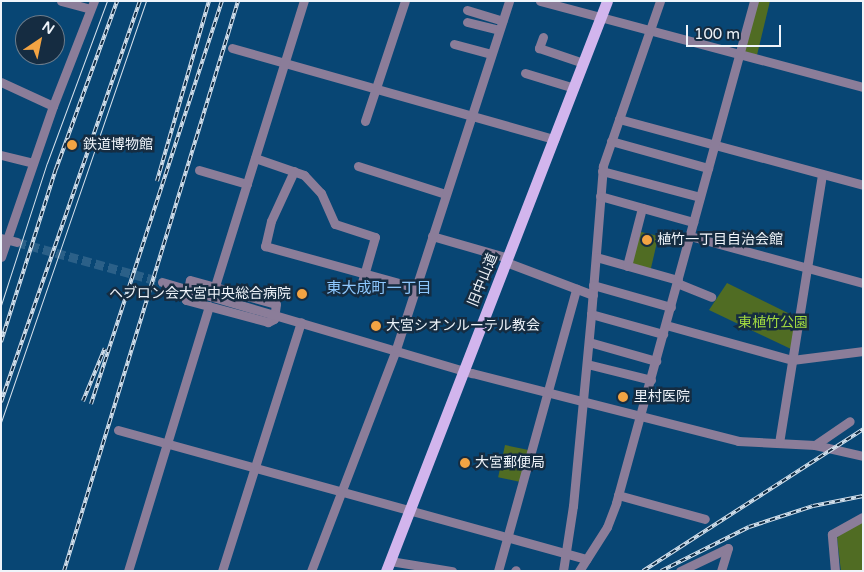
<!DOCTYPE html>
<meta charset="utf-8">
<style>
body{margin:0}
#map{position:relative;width:864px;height:572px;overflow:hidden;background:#084674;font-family:"Varela Round","Noto Sans JP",sans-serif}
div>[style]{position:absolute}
.green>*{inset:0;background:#506c23;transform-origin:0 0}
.minor-tunnel>*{height:9px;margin-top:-4.5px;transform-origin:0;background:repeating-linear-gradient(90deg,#2b6088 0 9px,transparent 0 13.5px)}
.minor>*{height:9px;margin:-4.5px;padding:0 4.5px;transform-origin:4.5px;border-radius:4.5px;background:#8b7d99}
.major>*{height:11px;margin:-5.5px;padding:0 5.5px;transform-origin:5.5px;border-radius:5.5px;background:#d2b5ed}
.tram>*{height:1px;margin:-0.5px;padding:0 0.5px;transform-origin:0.5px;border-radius:0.5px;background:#d4e0eb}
.rail>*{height:4px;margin-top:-2px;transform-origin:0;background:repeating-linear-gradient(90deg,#152c41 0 5.5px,#d4e0eb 0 11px);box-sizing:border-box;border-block:1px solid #d4e0eb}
.dots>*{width:14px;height:14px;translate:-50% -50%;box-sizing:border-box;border:2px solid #152c41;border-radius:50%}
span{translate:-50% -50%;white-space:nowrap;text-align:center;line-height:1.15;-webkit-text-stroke:5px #152c41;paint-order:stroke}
.poi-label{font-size:14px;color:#eff4fa}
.left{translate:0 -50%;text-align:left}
.right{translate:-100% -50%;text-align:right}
.street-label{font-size:14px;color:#eff4fa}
.park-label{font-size:14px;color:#a1d940}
.neighbourhood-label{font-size:15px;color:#8ec8fe}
.frame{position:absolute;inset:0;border:2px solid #eff4fa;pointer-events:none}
.north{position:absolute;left:15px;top:15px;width:50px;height:50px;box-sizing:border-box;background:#152c41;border:1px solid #6c7c8b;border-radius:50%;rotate:34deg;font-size:14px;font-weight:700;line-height:20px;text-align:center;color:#eff4fa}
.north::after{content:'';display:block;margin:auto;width:18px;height:22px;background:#f3a443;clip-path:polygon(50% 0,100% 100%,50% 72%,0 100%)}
.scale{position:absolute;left:686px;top:25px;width:95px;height:22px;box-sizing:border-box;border:2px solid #eff4fa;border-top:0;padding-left:6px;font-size:15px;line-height:18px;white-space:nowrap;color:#eff4fa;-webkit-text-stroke:4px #152c41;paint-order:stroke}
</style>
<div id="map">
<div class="green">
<i style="clip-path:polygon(756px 1px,770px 1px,757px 55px,742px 51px)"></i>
<i style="left:637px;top:231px;width:22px;height:34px;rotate:13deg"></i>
<i style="clip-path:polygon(727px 283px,796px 317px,791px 349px,709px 310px)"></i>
<i style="left:505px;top:445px;width:24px;height:33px;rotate:12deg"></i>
<i style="clip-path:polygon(863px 521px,863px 571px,841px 571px,837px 538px,841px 532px)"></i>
</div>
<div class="minor-tunnel">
<i style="left:17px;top:242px;width:150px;rotate:15.4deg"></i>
</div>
<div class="minor">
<i style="left:61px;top:1px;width:30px;rotate:15deg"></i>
<i style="left:540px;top:1px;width:334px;rotate:14.9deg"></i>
<i style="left:660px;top:1px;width:175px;rotate:109.1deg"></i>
<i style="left:603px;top:166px;width:148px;rotate:94.6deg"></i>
<i style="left:591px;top:314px;width:75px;rotate:15.5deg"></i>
<i style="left:467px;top:10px;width:37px;rotate:17deg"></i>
<i style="left:467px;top:22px;width:33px;rotate:14deg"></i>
<i style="left:543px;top:37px;width:12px;rotate:110deg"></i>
<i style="left:539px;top:48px;width:46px;rotate:18.8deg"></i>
<i style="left:454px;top:44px;width:38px;rotate:15deg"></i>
<i style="left:232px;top:48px;width:335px;rotate:15.8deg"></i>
<i style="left:525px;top:73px;width:51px;rotate:17deg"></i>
<i style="left:1px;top:82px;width:57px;rotate:24.8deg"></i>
<i style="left:619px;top:119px;width:253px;rotate:15.1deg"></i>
<i style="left:365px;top:121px;width:126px;rotate:-71.6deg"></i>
<i style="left:611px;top:141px;width:101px;rotate:15.6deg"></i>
<i style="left:1px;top:155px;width:33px;rotate:14deg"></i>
<i style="left:255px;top:158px;width:52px;rotate:19.1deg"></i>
<i style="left:304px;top:175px;width:25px;rotate:47deg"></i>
<i style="left:321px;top:193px;width:34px;rotate:66deg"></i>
<i style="left:335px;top:224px;width:42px;rotate:18deg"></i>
<i style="left:375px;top:237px;width:54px;rotate:106.1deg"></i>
<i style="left:358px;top:166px;width:91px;rotate:17.8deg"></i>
<i style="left:199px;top:170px;width:50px;rotate:16.3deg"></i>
<i style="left:294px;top:171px;width:55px;rotate:114.7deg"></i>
<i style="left:271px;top:221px;width:26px;rotate:103deg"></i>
<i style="left:265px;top:246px;width:157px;rotate:15.5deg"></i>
<i style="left:602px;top:171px;width:101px;rotate:14.9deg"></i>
<i style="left:600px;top:196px;width:97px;rotate:15.6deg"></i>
<i style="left:432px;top:236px;width:79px;rotate:16.1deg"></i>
<i style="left:690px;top:236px;width:179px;rotate:15.2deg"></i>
<i style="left:1px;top:238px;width:16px;rotate:14deg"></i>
<i style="left:1px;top:257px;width:160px;rotate:-71deg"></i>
<i style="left:53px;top:106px;width:113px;rotate:-68.7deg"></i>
<i style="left:596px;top:257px;width:85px;rotate:15.7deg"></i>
<i style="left:506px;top:262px;width:93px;rotate:20.8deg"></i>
<i style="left:627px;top:266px;width:60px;rotate:-75.5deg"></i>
<i style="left:190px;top:280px;width:89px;rotate:15.6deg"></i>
<i style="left:276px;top:304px;width:15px;rotate:98deg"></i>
<i style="left:274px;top:319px;width:7px;rotate:153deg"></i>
<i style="left:268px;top:322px;width:85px;rotate:-165deg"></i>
<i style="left:186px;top:300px;width:20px;rotate:-79deg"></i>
<i style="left:162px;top:282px;width:323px;rotate:16.4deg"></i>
<i style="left:472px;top:373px;width:275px;rotate:14.3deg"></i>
<i style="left:738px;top:441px;width:77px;rotate:3deg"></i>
<i style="left:815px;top:445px;width:49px;rotate:12.9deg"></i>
<i style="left:677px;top:283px;width:37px;rotate:22deg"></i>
<i style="left:593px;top:285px;width:81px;rotate:15.8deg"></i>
<i style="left:215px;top:286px;width:299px;rotate:-72.7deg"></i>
<i style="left:666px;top:325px;width:131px;rotate:15.5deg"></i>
<i style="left:792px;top:360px;width:72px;rotate:-7.2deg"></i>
<i style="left:589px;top:342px;width:70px;rotate:15.8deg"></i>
<i style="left:587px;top:364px;width:66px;rotate:14deg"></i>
<i style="left:118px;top:430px;width:486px;rotate:15.4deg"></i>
<i style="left:779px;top:443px;width:272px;rotate:-80.9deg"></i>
<i style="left:815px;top:445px;width:42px;rotate:-34.4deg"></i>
<i style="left:618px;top:495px;width:90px;rotate:15.4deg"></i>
<i style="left:390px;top:561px;width:63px;rotate:9.2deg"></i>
<i style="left:128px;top:571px;width:277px;rotate:-73deg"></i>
<i style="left:222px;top:571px;width:261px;rotate:-72.4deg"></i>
<i style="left:311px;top:571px;width:238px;rotate:-69deg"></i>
<i style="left:396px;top:349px;width:366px;rotate:-72deg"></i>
<i style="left:498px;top:571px;width:293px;rotate:-74.5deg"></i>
<i style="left:515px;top:571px;width:1px;rotate:-45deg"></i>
<i style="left:563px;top:571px;width:66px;rotate:-81.3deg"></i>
<i style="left:573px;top:506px;width:193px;rotate:-84.6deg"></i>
<i style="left:579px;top:571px;width:52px;rotate:-57.5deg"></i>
<i style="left:607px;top:527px;width:26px;rotate:-69deg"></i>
<i style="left:616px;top:503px;width:521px;rotate:-74.63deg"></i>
<i style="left:680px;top:571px;width:53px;rotate:-25.6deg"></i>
<i style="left:721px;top:571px;width:24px;rotate:-73deg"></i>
<i style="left:835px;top:571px;width:37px;rotate:-95deg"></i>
<i style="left:832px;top:534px;width:35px;rotate:-29deg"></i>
</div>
<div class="major">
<i style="left:386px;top:571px;width:611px;rotate:-68.81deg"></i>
</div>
<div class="tram">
<i style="left:1px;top:305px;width:149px;rotate:-72.1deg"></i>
<i style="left:47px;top:163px;width:173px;rotate:-69.7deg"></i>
<i style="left:1px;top:422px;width:445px;rotate:-71deg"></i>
</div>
<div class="rail">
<i style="left:157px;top:181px;width:187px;rotate:-73.9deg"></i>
<i style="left:1px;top:342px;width:182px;rotate:-72.4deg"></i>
<i style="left:56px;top:169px;width:179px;rotate:-70deg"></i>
<i style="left:83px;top:401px;width:57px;rotate:-67.5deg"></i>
<i style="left:1px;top:402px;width:424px;rotate:-70.9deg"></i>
<i style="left:91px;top:404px;width:424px;rotate:-72deg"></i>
<i style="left:64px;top:571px;width:596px;rotate:-73.02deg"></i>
<i style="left:643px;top:571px;width:262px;rotate:-32.8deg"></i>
<i style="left:661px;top:571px;width:98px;rotate:-26.6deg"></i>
<i style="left:749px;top:527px;width:67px;rotate:-18.2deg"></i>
<i style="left:813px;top:506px;width:51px;rotate:-11.3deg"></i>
</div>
<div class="dots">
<i style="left:72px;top:145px;background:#f3a443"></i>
<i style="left:647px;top:240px;background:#f3a443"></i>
<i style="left:302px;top:294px;background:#f3a443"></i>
<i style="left:376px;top:326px;background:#f3a443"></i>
<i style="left:623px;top:397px;background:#f3a443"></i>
<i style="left:465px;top:463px;background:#f3a443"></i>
</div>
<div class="poi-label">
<span class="left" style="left:83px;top:145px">鉄道博物館</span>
<span class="left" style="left:657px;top:240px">植竹一丁目自治会館</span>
<span class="right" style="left:291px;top:294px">ヘブロン会大宮中央総合病院</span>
<span class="left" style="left:386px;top:326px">大宮シオンルーテル教会</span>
<span class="left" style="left:634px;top:397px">里村医院</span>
<span class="left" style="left:475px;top:463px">大宮郵便局</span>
</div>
<div class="street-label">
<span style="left:483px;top:280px;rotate:-68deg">旧中山道</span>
</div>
<div class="park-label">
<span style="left:773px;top:323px">東植竹公園</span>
</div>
<div class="neighbourhood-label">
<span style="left:379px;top:289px">東大成町一丁目</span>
</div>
<div class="frame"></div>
<div class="north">N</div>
<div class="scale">100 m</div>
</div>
